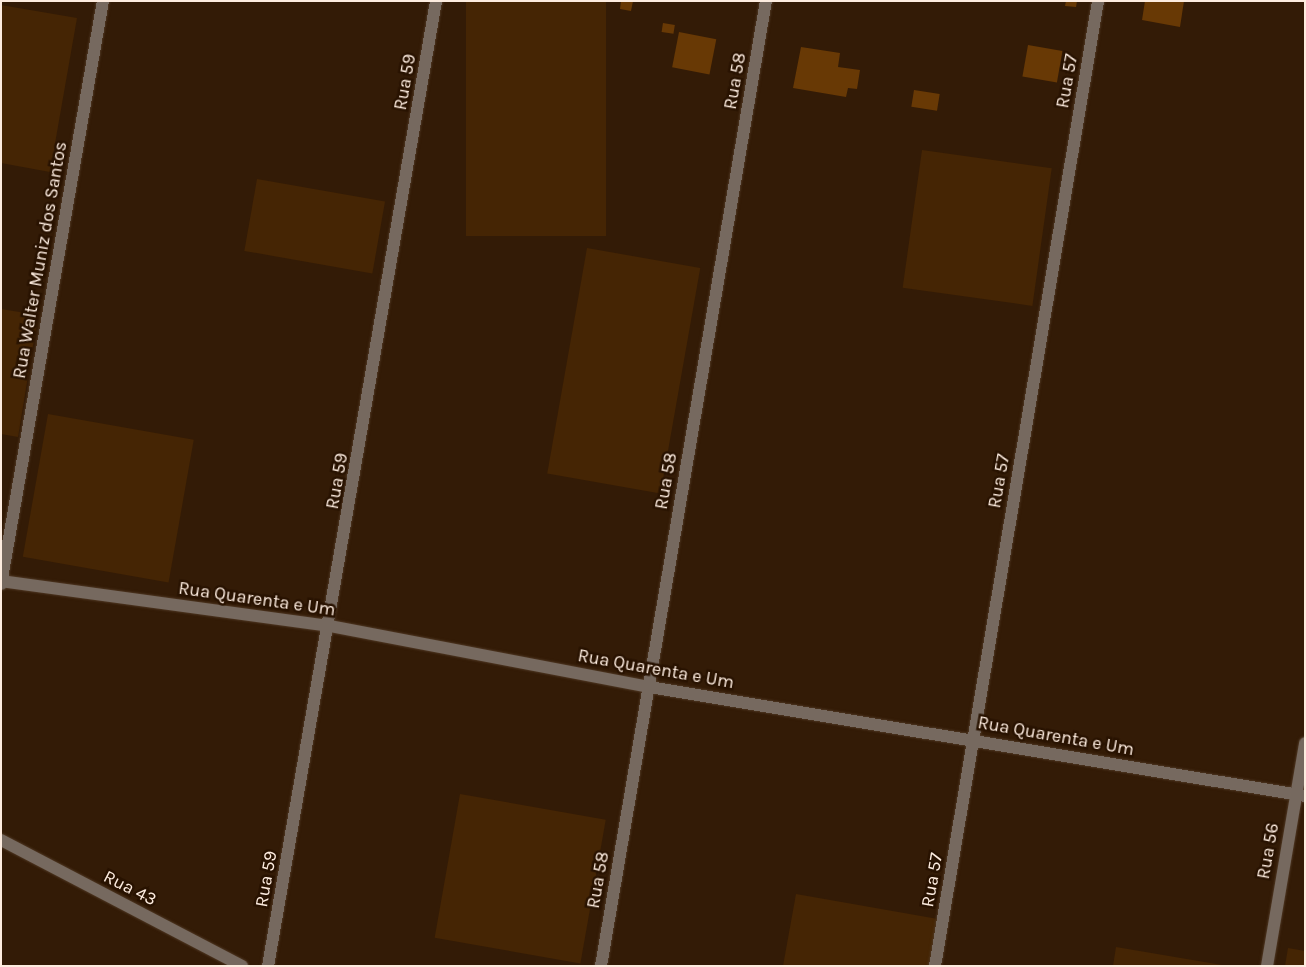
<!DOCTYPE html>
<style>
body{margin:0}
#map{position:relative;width:1306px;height:967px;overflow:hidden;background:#331b06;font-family:Karla,sans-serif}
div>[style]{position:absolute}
.green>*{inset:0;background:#452504;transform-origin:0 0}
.building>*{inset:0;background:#683905;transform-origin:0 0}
.roads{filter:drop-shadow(0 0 1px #4f3824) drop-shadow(0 0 1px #4f3824)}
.minor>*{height:12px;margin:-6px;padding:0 6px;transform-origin:6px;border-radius:6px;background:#76695f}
span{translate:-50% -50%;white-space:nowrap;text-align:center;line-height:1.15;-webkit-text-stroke:5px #281200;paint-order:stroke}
.street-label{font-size:18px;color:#fdecdf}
.frame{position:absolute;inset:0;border:2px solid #fdecdf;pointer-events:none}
</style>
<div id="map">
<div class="green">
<i style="left:466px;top:1px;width:140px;height:235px"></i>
<i style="clip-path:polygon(1px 5px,77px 18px,50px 172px,1px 163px)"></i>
<i style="left:922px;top:150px;width:131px;height:139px;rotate:8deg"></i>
<i style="left:257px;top:179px;width:130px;height:73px;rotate:10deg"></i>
<i style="left:587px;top:248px;width:115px;height:229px;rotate:10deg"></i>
<i style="clip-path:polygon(1px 309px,38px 315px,18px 437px,1px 434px)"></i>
<i style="left:48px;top:414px;width:148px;height:145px;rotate:10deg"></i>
<i style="left:460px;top:794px;width:148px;height:146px;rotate:10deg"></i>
<i style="clip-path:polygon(796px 894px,938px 919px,930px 966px,783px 966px)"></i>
<i style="clip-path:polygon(1116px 947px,1228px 966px,1113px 966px)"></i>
<i style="clip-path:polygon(1288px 948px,1305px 951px,1305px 966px,1285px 966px)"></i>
</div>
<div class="building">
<i style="clip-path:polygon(621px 1px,633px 1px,631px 11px,620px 9px)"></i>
<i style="clip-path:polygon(1066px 1px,1077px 1px,1076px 7px,1065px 6px)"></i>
<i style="clip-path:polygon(1145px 1px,1184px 1px,1180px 27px,1142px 20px)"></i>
<i style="left:663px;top:23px;width:12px;height:9px;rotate:9deg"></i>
<i style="left:679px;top:32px;width:38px;height:36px;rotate:11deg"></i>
<i style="left:1028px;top:45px;width:35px;height:32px;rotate:10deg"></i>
<i style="clip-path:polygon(801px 47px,840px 53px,838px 67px,860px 70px,857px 89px,848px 88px,846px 97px,793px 88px)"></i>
<i style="left:914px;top:90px;width:26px;height:17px;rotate:9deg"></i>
</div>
<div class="roads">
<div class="minor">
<i style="left:1px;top:581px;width:332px;rotate:7.8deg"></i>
<i style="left:330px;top:626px;width:325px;rotate:10.8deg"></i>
<i style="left:649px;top:687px;width:665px;rotate:9.43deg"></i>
<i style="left:1px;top:584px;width:592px;rotate:-80.08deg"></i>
<i style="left:1px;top:840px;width:272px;rotate:27.6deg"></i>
<i style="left:268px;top:966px;width:980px;rotate:-80.12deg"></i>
<i style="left:601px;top:966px;width:979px;rotate:-80.3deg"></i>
<i style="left:935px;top:966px;width:979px;rotate:-80.41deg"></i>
<i style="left:1267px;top:966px;width:226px;rotate:-80.3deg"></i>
</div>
</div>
<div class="street-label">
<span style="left:735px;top:81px;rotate:-80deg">Rua 58</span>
<span style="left:1067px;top:81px;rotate:-80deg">Rua 57</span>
<span style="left:405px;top:82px;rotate:-80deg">Rua 59</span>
<span style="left:40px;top:260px;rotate:-80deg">Rua Walter Muniz dos Santos</span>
<span style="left:337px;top:481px;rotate:-80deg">Rua 59</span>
<span style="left:666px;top:481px;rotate:-80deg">Rua 58</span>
<span style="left:999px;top:481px;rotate:-80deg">Rua 57</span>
<span style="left:257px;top:599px;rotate:8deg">Rua Quarenta e Um</span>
<span style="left:656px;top:669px;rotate:10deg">Rua Quarenta e Um</span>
<span style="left:1056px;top:736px;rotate:10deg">Rua Quarenta e Um</span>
<span style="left:1268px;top:851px;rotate:-80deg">Rua 56</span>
<span style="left:266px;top:879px;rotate:-80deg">Rua 59</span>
<span style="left:598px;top:880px;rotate:-80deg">Rua 58</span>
<span style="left:932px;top:880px;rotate:-80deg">Rua 57</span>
<span style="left:130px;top:888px;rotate:27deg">Rua 43</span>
</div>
<div class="frame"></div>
</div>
